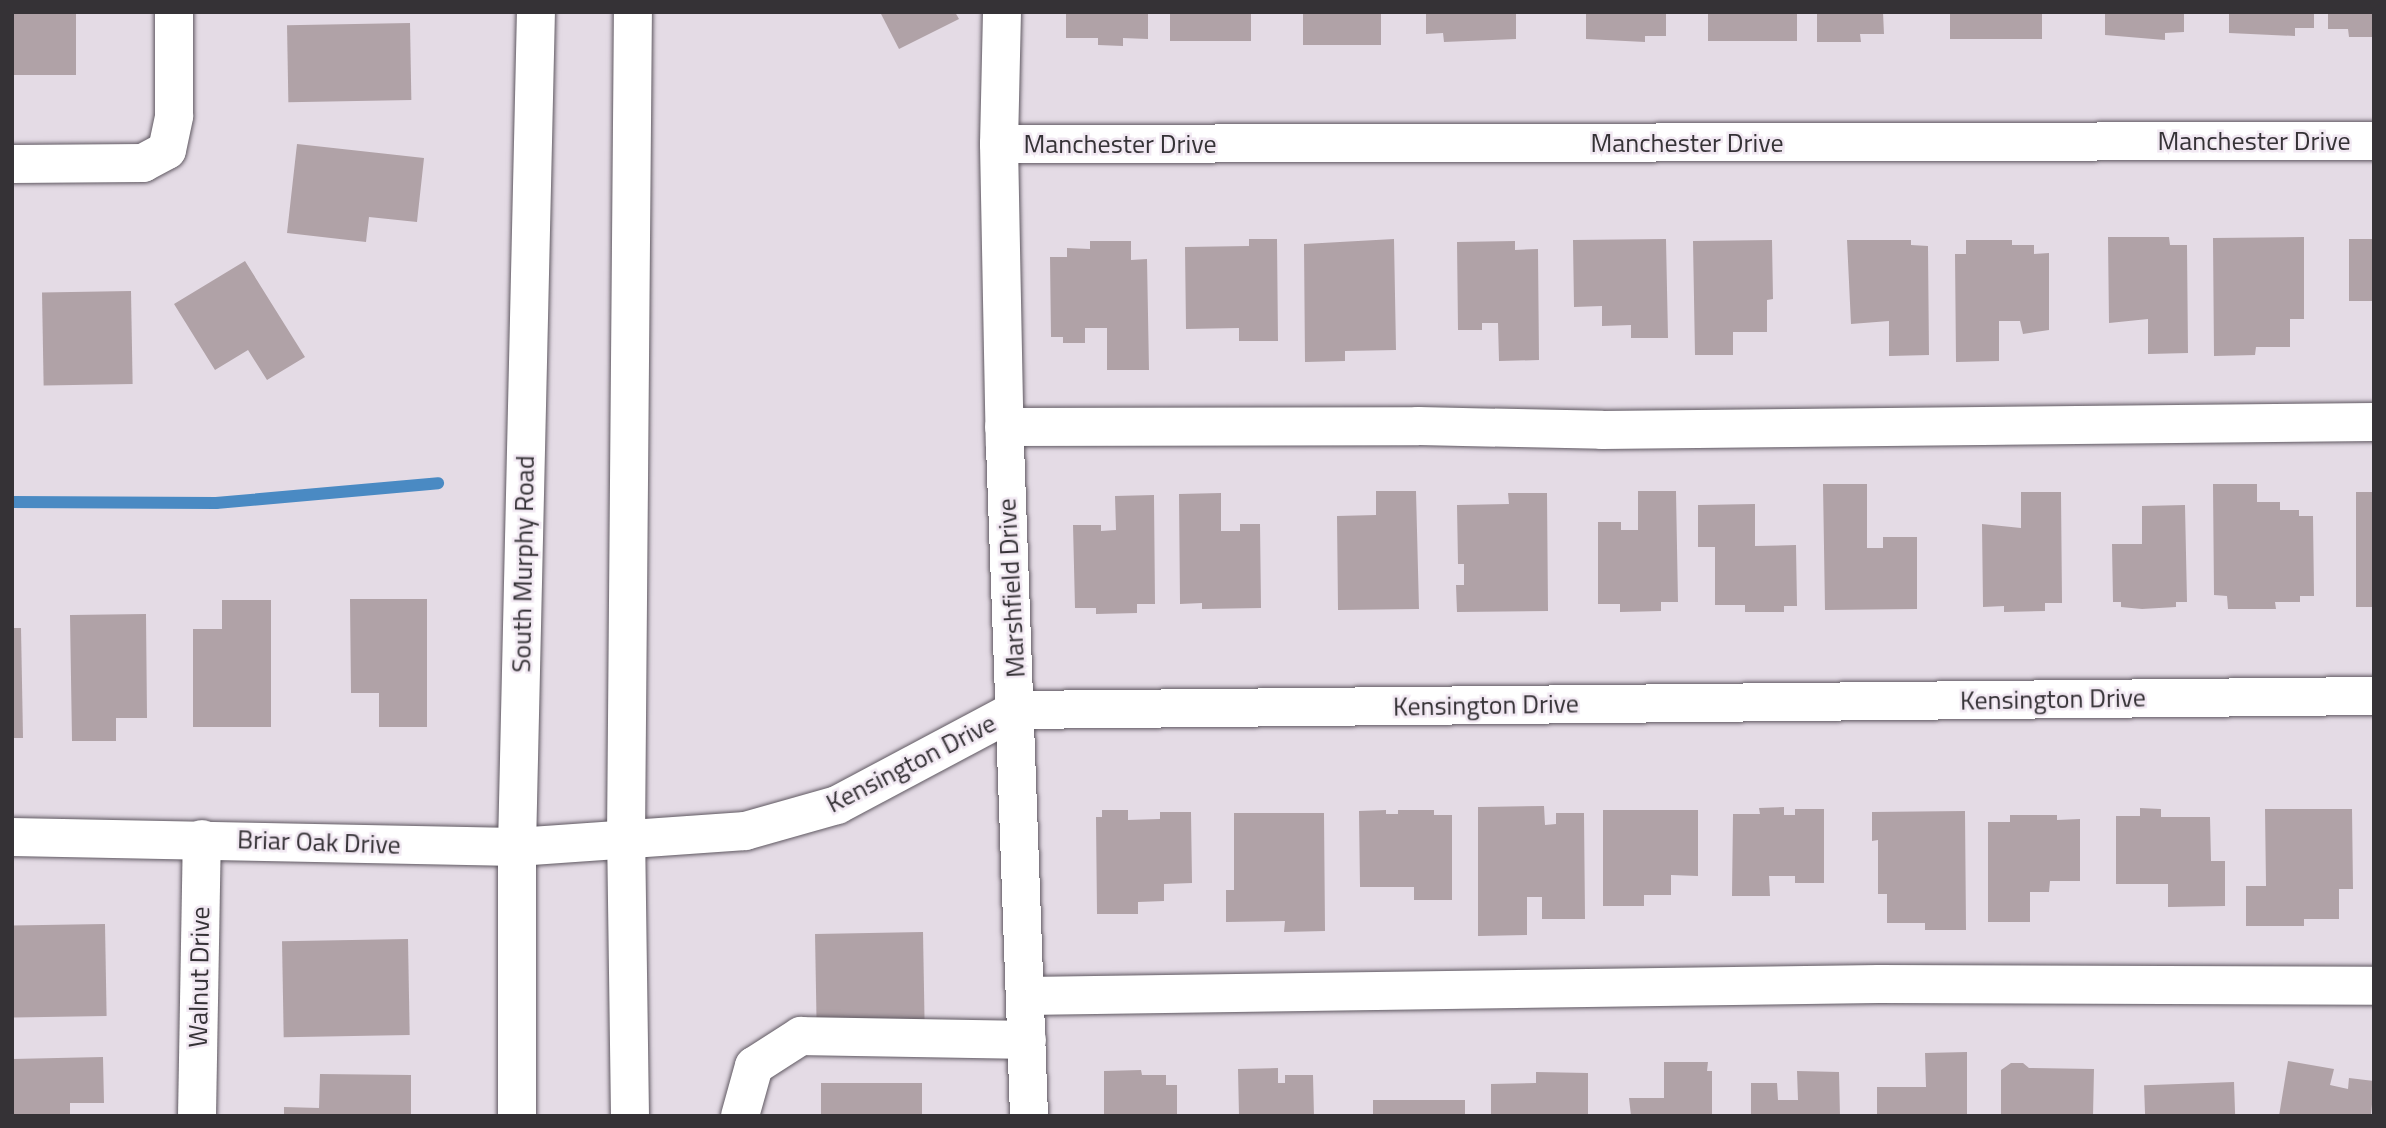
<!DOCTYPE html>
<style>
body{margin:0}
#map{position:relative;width:2386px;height:1128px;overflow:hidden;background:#e4dbe5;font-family:"Titillium Web",sans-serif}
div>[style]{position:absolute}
.stream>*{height:12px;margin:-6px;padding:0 6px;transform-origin:6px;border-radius:6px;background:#4a8ac3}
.building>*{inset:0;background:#b0a2a7;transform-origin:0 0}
.roads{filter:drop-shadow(0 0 2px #5f5861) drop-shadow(0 0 2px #5f5861)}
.minor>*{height:38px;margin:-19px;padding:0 19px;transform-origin:19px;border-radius:19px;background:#fff}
.major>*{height:38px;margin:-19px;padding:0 19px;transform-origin:19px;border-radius:19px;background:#fff}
span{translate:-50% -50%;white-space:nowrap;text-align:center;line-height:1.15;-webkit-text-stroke:5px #f1e8f2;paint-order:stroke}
.street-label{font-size:26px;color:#353236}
.frame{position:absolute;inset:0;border:14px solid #353236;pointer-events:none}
</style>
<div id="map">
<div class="stream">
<i style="left:12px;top:502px;width:204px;rotate:0.3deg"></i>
<i style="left:216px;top:503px;width:223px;rotate:-5.1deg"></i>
</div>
<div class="building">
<i style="left:12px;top:12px;width:64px;height:63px"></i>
<i style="clip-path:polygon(880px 12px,955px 12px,959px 19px,899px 49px)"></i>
<i style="clip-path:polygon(1066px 12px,1148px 12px,1148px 39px,1123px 38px,1123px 46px,1098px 45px,1098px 38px,1066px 38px)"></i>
<i style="left:1170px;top:12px;width:81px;height:29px"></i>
<i style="left:1303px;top:12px;width:78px;height:33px"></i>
<i style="clip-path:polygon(1426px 12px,1516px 12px,1516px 39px,1444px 42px,1443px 33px,1426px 34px)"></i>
<i style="clip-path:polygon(1586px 12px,1666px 12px,1666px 36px,1645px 36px,1645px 42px,1586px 39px)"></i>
<i style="left:1708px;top:12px;width:89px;height:29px"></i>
<i style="clip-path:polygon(1817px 12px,1883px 12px,1884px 34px,1860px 34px,1861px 42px,1817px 42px)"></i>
<i style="left:1950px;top:12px;width:92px;height:27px"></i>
<i style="clip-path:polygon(2105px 12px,2184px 12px,2184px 32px,2165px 33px,2165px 40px,2105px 35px)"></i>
<i style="clip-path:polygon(2229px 12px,2314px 12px,2314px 28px,2295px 28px,2295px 36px,2229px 33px)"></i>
<i style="clip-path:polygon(2328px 12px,2374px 12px,2374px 37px,2349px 37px,2348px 29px,2328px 29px)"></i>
<i style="left:410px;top:23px;width:77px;height:123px;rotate:89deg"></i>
<i style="clip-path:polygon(297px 144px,424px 158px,417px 222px,369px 217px,366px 242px,287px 233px)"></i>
<i style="clip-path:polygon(2108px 237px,2169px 237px,2170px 245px,2187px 245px,2188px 353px,2148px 354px,2148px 319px,2109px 323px)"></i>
<i style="clip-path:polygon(2304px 237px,2304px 319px,2290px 319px,2290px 347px,2256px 347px,2255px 355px,2214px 356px,2213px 238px)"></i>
<i style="clip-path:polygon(1249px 239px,1277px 239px,1278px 341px,1239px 341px,1239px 328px,1186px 329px,1185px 247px,1249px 246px)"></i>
<i style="clip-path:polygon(1394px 239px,1396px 350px,1345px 351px,1345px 361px,1305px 362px,1304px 244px)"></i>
<i style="clip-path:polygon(1666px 239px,1668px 338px,1631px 338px,1631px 325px,1602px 326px,1602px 306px,1574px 307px,1573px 240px)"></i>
<i style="left:2349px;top:239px;width:25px;height:62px"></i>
<i style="clip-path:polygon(1772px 240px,1773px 299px,1767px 300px,1767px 332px,1733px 332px,1733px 355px,1695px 355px,1693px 241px)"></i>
<i style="clip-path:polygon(1847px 240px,1911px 240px,1911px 245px,1928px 246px,1929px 355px,1889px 356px,1889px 321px,1851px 324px)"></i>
<i style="clip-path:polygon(1966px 240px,2012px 240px,2012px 245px,2034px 245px,2034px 254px,2049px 253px,2049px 330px,2023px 334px,2020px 321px,1999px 321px,1999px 361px,1956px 362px,1955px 254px,1966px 254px)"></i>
<i style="clip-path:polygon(1090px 241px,1131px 241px,1131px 260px,1147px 259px,1149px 370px,1107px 370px,1107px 328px,1085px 328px,1085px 343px,1063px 343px,1063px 337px,1051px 337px,1050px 257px,1067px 257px,1067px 248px,1090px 249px)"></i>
<i style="clip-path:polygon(1515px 241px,1515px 250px,1538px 249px,1539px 360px,1499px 361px,1498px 323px,1482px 323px,1482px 330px,1458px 330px,1457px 242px)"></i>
<i style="clip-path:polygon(245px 261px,305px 357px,267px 380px,248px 350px,215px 370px,174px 304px)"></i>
<i style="left:131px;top:291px;width:93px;height:89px;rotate:89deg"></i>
<i style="clip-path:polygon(1823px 484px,1867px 484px,1867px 548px,1883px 548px,1883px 537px,1917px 537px,1917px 609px,1825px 610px)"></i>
<i style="clip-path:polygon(2213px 484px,2257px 484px,2257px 502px,2280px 502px,2280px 510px,2299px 510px,2299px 516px,2313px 516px,2314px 596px,2300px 596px,2300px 602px,2275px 602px,2276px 609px,2228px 609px,2227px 596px,2214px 595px)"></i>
<i style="clip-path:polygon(1376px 491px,1416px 491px,1419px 609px,1338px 610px,1337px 516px,1376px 515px)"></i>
<i style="clip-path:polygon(1638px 491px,1676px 491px,1678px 602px,1661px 602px,1661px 611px,1620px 612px,1620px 604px,1598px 604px,1598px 522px,1621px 522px,1621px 530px,1638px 530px)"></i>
<i style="clip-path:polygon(2021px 492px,2061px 492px,2062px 603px,2045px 603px,2045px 611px,2004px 612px,2004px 606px,1983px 607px,1982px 524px,2021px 528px)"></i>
<i style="left:2356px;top:492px;width:18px;height:115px"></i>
<i style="clip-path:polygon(1221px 493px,1221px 531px,1240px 531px,1240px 524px,1260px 524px,1261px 608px,1202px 609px,1202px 603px,1180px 604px,1179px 494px)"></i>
<i style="clip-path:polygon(1508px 493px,1547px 493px,1548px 611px,1457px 612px,1456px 585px,1464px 585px,1464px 564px,1458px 564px,1457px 505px,1509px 504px)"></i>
<i style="clip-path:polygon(1154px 495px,1155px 604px,1137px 604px,1137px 613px,1096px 614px,1096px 608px,1075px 608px,1073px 525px,1101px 525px,1101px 531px,1116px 530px,1115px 496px)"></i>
<i style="clip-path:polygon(1755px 504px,1755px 546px,1796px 545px,1797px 606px,1784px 606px,1784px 612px,1745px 612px,1745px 605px,1715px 605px,1715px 547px,1698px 547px,1698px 505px)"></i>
<i style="clip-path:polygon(2185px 505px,2187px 602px,2176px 602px,2176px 607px,2142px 609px,2121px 607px,2121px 602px,2113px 602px,2112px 544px,2142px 544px,2142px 506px)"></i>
<i style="clip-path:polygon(350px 599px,427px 599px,427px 727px,379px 727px,379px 693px,351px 693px)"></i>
<i style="clip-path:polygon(222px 600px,271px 600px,271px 727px,193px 727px,193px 629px,222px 629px)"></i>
<i style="clip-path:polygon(146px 614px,147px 718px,116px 718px,116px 741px,72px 741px,70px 615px)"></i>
<i style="clip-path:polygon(12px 628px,21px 628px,23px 738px,12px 738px)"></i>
<i style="clip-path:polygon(1544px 806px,1545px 825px,1556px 824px,1556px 813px,1584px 813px,1585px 919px,1542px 919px,1542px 897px,1527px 897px,1527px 935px,1478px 936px,1478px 807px)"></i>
<i style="clip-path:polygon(1784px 807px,1784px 815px,1795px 815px,1795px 809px,1824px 809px,1824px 883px,1795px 883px,1795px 876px,1769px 876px,1770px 896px,1732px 896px,1733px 814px,1760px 814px,1759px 808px)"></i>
<i style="clip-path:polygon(2140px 808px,2161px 809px,2161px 817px,2210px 817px,2211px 861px,2225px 861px,2225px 906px,2168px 907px,2168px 884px,2116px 884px,2116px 816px,2140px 816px)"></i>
<i style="clip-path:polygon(2265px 809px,2352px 809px,2353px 889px,2339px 889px,2339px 919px,2304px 919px,2304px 926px,2246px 926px,2246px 886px,2266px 886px)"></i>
<i style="clip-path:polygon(1102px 810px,1128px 810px,1128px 820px,1160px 819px,1160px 812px,1191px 812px,1192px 883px,1164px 884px,1164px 901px,1138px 902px,1138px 914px,1097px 914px,1096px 817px,1102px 817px)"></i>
<i style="clip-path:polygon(1386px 810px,1386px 814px,1398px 814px,1398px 810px,1434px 810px,1434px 815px,1452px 815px,1452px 900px,1414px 900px,1414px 887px,1360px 887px,1359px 811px)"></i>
<i style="clip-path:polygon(1603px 810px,1698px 810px,1698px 876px,1671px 875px,1671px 895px,1644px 895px,1644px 906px,1603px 906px)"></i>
<i style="clip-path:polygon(1965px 811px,1966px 930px,1925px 930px,1925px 923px,1887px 923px,1887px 894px,1878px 894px,1878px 840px,1872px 841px,1872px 812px)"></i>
<i style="clip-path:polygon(1234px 813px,1324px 813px,1325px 931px,1284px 932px,1285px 921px,1226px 922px,1226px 890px,1234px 890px)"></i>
<i style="clip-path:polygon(2010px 815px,2057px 815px,2057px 820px,2080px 819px,2080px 881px,2050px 881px,2049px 892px,2030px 892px,2030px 922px,1988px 922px,1988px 822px,2010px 822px)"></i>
<i style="left:105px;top:924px;width:92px;height:93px;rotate:89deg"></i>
<i style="left:923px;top:932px;width:91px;height:108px;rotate:89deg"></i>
<i style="left:408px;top:939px;width:96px;height:126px;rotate:89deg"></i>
<i style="clip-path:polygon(1967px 1052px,1967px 1116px,1877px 1116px,1877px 1087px,1926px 1087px,1925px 1053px)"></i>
<i style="clip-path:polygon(103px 1057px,104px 1103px,70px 1103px,70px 1116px,12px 1116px,12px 1059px)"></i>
<i style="clip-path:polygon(2288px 1061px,2334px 1069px,2330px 1085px,2348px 1089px,2349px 1078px,2374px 1081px,2371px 1116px,2279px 1116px)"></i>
<i style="clip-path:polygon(1664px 1062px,1708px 1062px,1707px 1071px,1712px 1071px,1712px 1116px,1631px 1116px,1629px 1098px,1664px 1098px)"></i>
<i style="clip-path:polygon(2011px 1063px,2023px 1063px,2029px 1068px,2094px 1069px,2093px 1116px,2001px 1116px,2001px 1070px)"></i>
<i style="clip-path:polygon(1278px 1068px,1278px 1083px,1285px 1083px,1285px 1075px,1313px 1075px,1314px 1116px,1239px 1116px,1238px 1069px)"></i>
<i style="clip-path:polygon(1141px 1070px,1142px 1075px,1166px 1075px,1166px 1085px,1177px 1085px,1177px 1116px,1104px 1116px,1104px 1071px)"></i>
<i style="clip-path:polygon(1797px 1071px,1839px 1072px,1840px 1116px,1751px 1116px,1751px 1083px,1777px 1083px,1778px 1100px,1798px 1100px)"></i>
<i style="clip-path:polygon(1536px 1072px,1588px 1073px,1588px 1115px,1491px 1116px,1491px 1084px,1536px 1083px)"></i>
<i style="clip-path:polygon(320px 1074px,411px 1075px,411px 1116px,284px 1116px,284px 1107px,319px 1108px)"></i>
<i style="left:2234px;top:1082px;width:34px;height:90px;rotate:88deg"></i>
<i style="left:922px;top:1083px;width:33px;height:101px;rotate:90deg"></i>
<i style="left:1465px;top:1100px;width:16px;height:92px;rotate:90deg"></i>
</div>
<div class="roads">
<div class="minor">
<i style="left:1002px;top:12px;width:132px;rotate:91.3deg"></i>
<i style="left:999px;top:144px;width:301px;rotate:88.9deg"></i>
<i style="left:1005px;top:445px;width:671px;rotate:87.95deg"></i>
<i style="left:999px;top:144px;width:1375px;rotate:-0.13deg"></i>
<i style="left:12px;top:164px;width:131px;rotate:-0.4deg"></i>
<i style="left:143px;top:163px;width:27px;rotate:-28deg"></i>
<i style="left:167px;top:150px;width:35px;rotate:-78deg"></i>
<i style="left:174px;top:116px;width:104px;rotate:-90deg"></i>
<i style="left:1004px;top:427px;width:414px;rotate:-0.1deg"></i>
<i style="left:1418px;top:426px;width:184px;rotate:1.2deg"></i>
<i style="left:1602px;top:430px;width:772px;rotate:-0.59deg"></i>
<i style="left:12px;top:837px;width:505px;rotate:1.13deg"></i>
<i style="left:517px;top:847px;width:229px;rotate:-4deg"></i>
<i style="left:745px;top:831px;width:96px;rotate:-15.8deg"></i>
<i style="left:837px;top:805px;width:203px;rotate:-28deg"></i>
<i style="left:1016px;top:710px;width:1358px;rotate:-0.59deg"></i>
<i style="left:1025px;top:996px;width:854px;rotate:-0.81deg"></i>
<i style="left:1879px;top:984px;width:495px;rotate:0.2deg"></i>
<i style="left:197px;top:1116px;width:277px;rotate:-89deg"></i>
<i style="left:740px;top:1116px;width:52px;rotate:-74.4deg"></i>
<i style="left:754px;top:1066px;width:56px;rotate:-32.6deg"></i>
<i style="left:801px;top:1036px;width:226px;rotate:1deg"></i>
</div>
<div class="major">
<i style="left:517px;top:1116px;width:269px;rotate:-90deg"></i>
<i style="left:517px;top:847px;width:835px;rotate:-88.7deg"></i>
<i style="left:630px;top:1116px;width:277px;rotate:-90.8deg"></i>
<i style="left:626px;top:839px;width:827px;rotate:-89.52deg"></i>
</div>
</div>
<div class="street-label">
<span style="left:2254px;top:141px">Manchester Drive</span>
<span style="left:1687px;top:143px">Manchester Drive</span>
<span style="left:1120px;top:144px">Manchester Drive</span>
<span style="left:523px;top:564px;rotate:-89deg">South Murphy Road</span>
<span style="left:1011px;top:588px;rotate:-93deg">Marshfield Drive</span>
<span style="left:2053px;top:699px;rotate:-1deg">Kensington Drive</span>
<span style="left:1486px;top:705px;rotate:-1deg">Kensington Drive</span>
<span style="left:911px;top:763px;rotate:-27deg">Kensington Drive</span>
<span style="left:319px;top:842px;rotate:2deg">Briar Oak Drive</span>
<span style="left:199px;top:977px;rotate:-89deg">Walnut Drive</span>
</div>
<div class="frame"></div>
</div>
